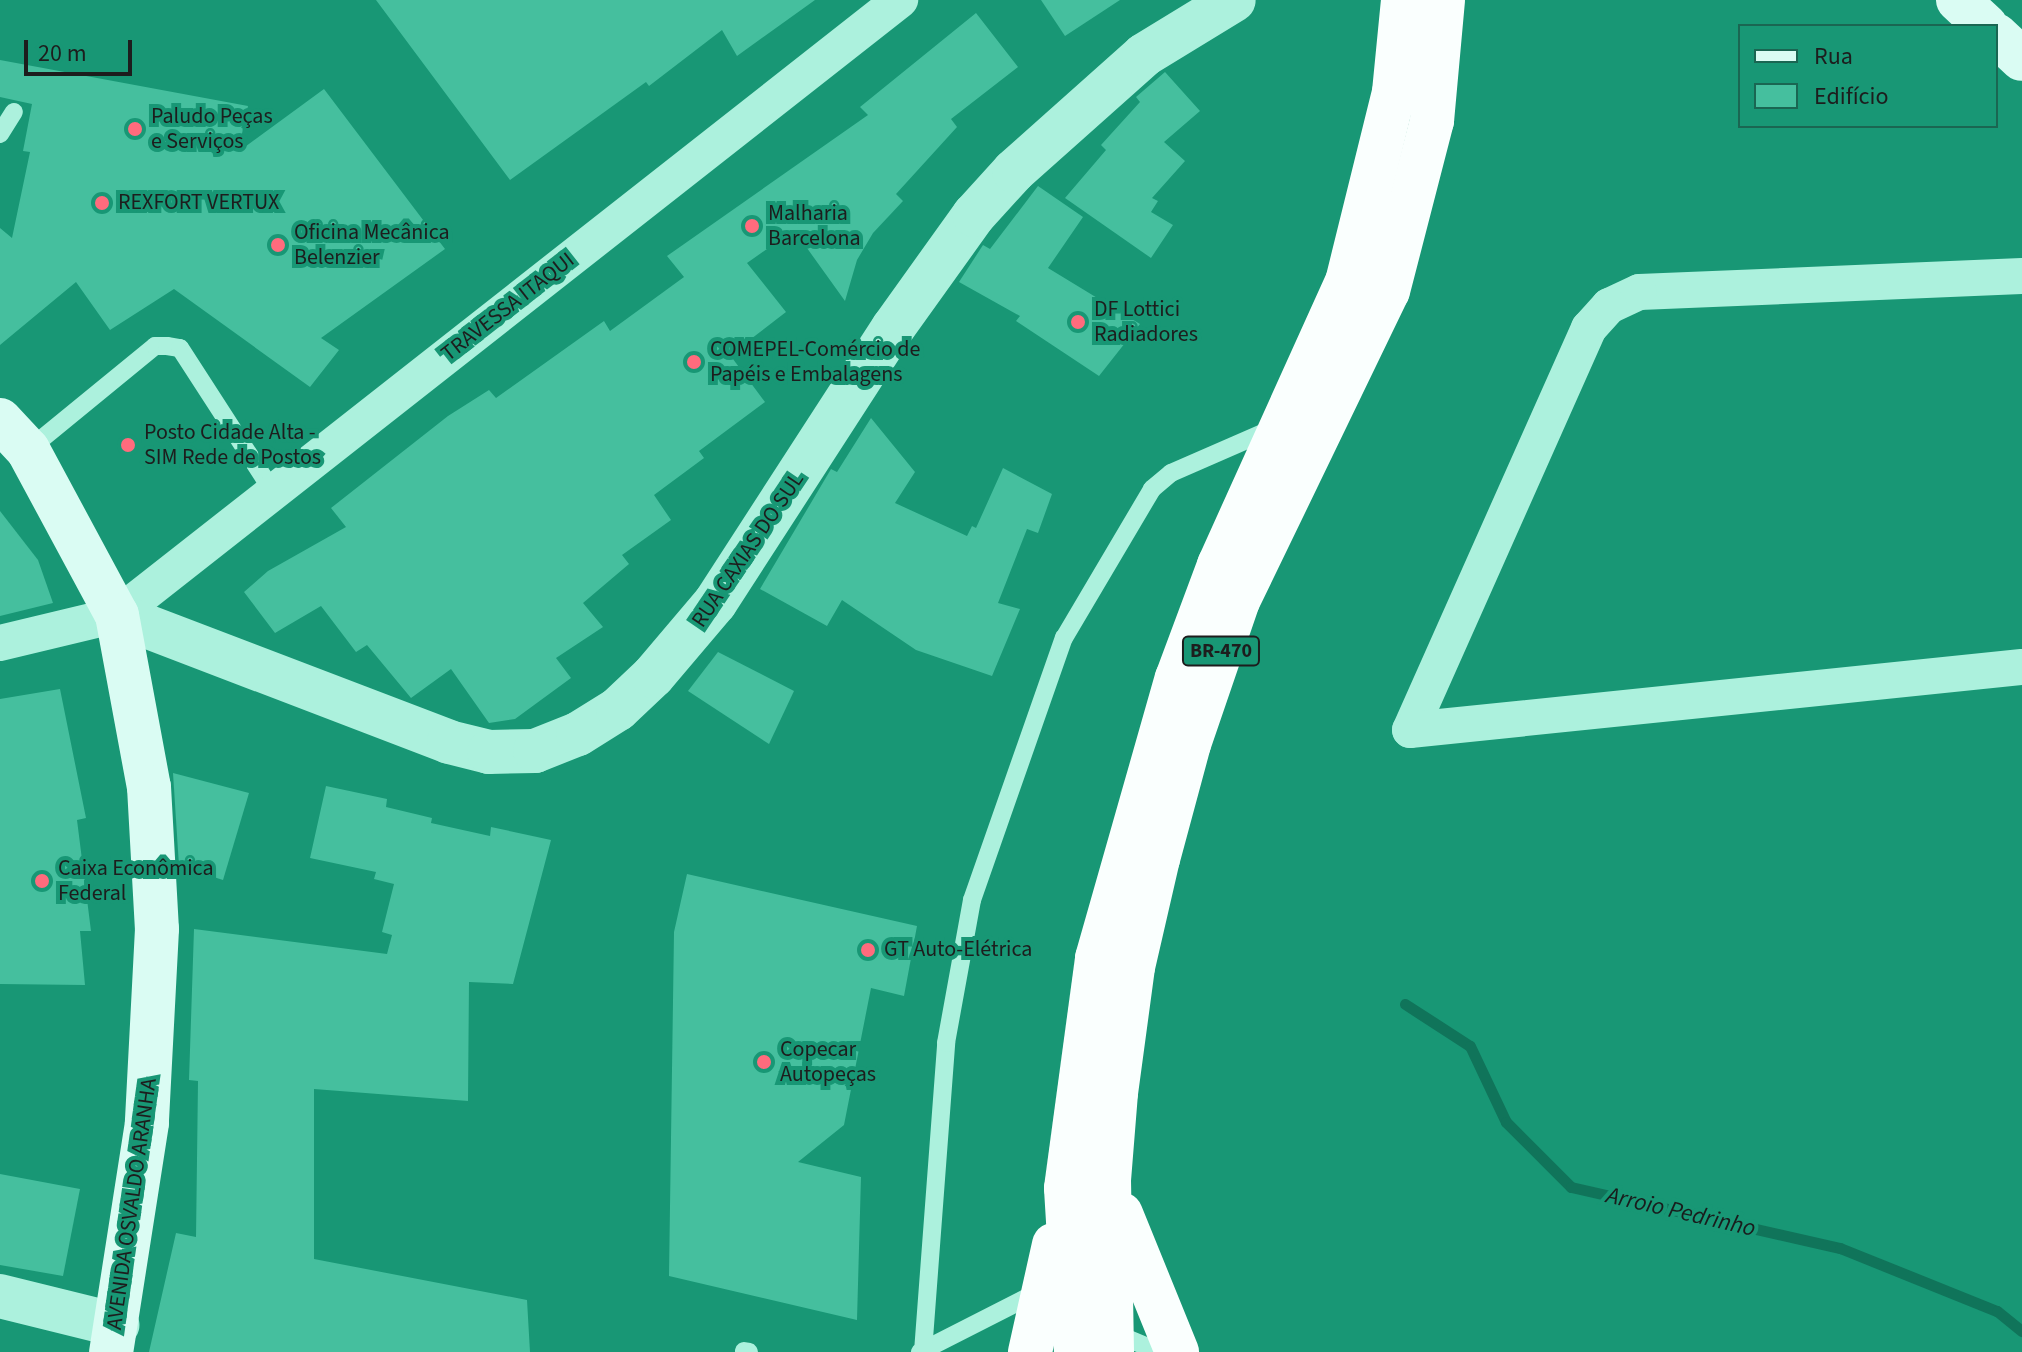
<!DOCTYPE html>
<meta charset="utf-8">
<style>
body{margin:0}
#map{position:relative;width:2022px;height:1352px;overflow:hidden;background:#189775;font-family:"Source Sans 3",sans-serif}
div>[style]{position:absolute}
.stream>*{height:11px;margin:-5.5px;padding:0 5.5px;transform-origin:5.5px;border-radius:5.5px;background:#10745a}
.building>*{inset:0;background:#45bf9e}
.service>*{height:18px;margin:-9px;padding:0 9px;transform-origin:9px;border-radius:9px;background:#acf1dd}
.minor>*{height:36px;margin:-18px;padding:0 18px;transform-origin:18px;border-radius:18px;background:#acf1dd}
.tertiary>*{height:44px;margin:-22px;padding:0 22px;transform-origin:22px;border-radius:22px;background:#acf1dd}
.secondary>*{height:44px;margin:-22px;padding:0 22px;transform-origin:22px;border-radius:22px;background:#dafcf3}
.trunk>*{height:44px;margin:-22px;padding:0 22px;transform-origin:22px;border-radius:22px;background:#fafffe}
.dots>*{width:22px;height:22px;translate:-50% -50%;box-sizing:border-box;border:4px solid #189775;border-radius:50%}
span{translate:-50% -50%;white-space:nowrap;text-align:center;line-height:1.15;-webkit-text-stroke:8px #189775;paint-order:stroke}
.shield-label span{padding:2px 6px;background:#189775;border:2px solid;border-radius:6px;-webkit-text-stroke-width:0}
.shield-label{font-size:20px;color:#1d1d1d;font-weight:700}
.poi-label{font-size:22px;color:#1d1d1d}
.left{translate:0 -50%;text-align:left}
.street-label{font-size:22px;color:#1d1d1d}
.water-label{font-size:24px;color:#191c1c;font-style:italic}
.legend{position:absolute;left:1738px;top:24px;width:260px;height:104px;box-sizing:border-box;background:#189775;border:2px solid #1a6652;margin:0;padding:10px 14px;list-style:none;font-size:24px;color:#1d1d1d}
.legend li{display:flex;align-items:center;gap:16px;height:40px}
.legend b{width:40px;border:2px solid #1a6652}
.scale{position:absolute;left:24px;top:40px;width:108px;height:36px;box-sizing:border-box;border:4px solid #1d1d1d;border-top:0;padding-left:10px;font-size:24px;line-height:28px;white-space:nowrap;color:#1d1d1d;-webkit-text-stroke:6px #189775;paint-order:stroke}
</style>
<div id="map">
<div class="stream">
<i style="left:1405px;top:1004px;width:77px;rotate:32.9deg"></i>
<i style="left:1470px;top:1046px;width:84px;rotate:64.7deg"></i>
<i style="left:1506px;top:1122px;width:92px;rotate:45deg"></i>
<i style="left:1571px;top:1187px;width:276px;rotate:12.8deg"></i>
<i style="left:1840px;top:1248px;width:169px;rotate:21.9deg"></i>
<i style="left:1997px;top:1311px;width:32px;rotate:39deg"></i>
</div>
<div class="building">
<i style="clip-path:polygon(376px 0,815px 0,737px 56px,722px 30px,649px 86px,646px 82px,510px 180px)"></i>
<i style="clip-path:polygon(1041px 0,1120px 0,1065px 36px)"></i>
<i style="clip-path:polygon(976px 13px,1018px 67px,951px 119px,957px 127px,896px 194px,903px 201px,873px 233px,857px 260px,845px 301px,794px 230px,747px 263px,786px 312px,730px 355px,765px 402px,699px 451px,704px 458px,654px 495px,671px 520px,622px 555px,629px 564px,583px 603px,603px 627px,556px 658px,571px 678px,515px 719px,489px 723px,451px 669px,411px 698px,367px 645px,356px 652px,321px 606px,275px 633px,244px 592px,268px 571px,346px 527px,331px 508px,448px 416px,489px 390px,496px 398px,604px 321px,610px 331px,684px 277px,667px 256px,868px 115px,860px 107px)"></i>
<i style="clip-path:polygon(0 60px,248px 106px,238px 152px,324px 89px,445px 249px,321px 338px,339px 350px,310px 387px,174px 289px,110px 330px,76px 282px,0 345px,0 228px,12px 238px,30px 152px,23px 151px,32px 104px,0 97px)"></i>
<i style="clip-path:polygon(1165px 72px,1200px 111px,1164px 142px,1185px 161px,1152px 198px,1158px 201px,1151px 212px,1173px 225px,1151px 258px,1065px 198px,1106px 150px,1101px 145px,1140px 102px,1136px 97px)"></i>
<i style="clip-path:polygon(1038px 186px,1083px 217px,1048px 268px,1140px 324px,1099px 376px,1016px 321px,1020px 316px,959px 282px,983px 245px,990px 249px)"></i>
<i style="clip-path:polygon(871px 418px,915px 472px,895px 503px,967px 536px,972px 526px,976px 528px,1003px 468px,1052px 494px,1038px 533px,1027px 529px,998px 603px,1020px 609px,992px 676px,916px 650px,842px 600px,827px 626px,760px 589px,831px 469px,837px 472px)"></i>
<i style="clip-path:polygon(0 511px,38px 560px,53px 603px,0 616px)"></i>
<i style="clip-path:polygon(718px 652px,794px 691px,769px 744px,688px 691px)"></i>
<i style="clip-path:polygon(60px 689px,86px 818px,77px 820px,91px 931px,80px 931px,85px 985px,0 984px,0 699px)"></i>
<i style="clip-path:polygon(173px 773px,249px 793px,223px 880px,179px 866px)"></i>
<i style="clip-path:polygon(326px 786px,387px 799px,386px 807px,432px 818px,431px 823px,490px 836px,491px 827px,551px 840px,513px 984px,469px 982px,468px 1101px,314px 1089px,314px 1259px,527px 1300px,530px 1352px,149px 1352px,176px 1233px,196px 1237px,198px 1081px,189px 1080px,194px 929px,387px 954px,392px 935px,382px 932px,394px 884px,374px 879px,376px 872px,310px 858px)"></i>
<i style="clip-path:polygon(687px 874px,917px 926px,904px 996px,871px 988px,844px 1125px,798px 1162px,861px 1177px,857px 1320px,669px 1276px,674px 932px)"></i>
<i style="clip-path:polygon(0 1174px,80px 1189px,63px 1276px,0 1265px)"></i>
</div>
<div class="service">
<i style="left:0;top:134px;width:26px;rotate:-58deg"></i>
<i style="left:28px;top:450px;width:164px;rotate:-39.3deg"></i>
<i style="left:155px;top:346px;width:12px"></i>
<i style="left:167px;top:346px;width:13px;rotate:9deg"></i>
<i style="left:180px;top:348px;width:171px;rotate:57.1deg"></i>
<i style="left:1112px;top:1332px;width:52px;rotate:22.6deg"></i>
<i style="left:744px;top:1351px;width:5px;rotate:11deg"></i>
<i style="left:920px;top:1352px;width:132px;rotate:-27deg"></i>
<i style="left:923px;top:1352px;width:310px;rotate:-85.7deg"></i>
<i style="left:946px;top:1043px;width:145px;rotate:-79.7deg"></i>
<i style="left:972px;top:900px;width:278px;rotate:-70.7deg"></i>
<i style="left:1064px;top:638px;width:173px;rotate:-59.4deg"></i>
<i style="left:1152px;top:489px;width:25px;rotate:-40deg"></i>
<i style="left:1171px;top:473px;width:112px;rotate:-23.6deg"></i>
</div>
<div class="minor">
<i style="left:2022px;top:276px;width:383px;rotate:177.6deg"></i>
<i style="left:1639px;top:292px;width:33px;rotate:155deg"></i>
<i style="left:1609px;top:306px;width:30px;rotate:132deg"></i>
<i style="left:1589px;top:328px;width:440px;rotate:114deg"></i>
<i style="left:1410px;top:730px;width:615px;rotate:-5.88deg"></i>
<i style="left:0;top:643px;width:120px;rotate:-13.5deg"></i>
<i style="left:117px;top:615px;width:996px;rotate:-38.15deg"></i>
</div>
<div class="tertiary">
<i style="left:117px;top:615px;width:355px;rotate:20.9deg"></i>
<i style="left:449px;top:742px;width:41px;rotate:14deg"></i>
<i style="left:489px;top:752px;width:46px;rotate:-1.2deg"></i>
<i style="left:535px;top:751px;width:46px;rotate:-21.6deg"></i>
<i style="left:578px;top:734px;width:47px;rotate:-32deg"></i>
<i style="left:618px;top:709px;width:48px;rotate:-43.3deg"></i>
<i style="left:653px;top:676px;width:96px;rotate:-49.7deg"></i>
<i style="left:715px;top:603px;width:328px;rotate:-57.1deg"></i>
<i style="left:893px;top:328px;width:139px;rotate:-54.4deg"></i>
<i style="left:974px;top:215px;width:59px;rotate:-47.7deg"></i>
<i style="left:1014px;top:171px;width:174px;rotate:-41.7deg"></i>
<i style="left:1144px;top:55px;width:105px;rotate:-31.4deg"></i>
<i style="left:0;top:1296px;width:121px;rotate:13.9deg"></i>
</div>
<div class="secondary">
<i style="left:1958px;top:0;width:38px;rotate:43deg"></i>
<i style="left:1996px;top:35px;width:35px;rotate:43deg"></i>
<i style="left:0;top:420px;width:41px;rotate:47deg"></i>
<i style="left:28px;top:450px;width:187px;rotate:61.7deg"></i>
<i style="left:117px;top:615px;width:175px;rotate:79.5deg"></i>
<i style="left:149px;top:787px;width:142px;rotate:86.8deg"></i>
<i style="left:157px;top:929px;width:194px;rotate:93deg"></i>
<i style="left:147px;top:1123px;width:232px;rotate:98.9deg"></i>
</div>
<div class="trunk">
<i style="left:1121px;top:1214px;width:149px;rotate:67.9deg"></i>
<i style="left:1030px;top:1352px;width:110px;rotate:-77.4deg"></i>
<i style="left:1076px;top:1352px;width:164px;rotate:-93.5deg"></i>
<i style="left:1066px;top:1188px;width:232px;rotate:-82.3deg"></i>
<i style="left:1097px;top:958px;width:291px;rotate:-74.1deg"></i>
<i style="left:1177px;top:678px;width:121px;rotate:-69.6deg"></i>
<i style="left:1219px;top:565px;width:311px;rotate:-65.7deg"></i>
<i style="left:1347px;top:282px;width:196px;rotate:-76.1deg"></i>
<i style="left:1394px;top:92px;width:92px;rotate:-84.4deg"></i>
<i style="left:1112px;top:1352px;width:172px;rotate:-91deg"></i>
<i style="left:1109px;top:1180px;width:87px;rotate:-85.4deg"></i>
<i style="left:1116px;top:1093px;width:127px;rotate:-82.3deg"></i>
<i style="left:1133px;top:967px;width:111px;rotate:-77deg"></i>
<i style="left:1158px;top:859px;width:119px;rotate:-74.9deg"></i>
<i style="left:1189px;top:744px;width:151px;rotate:-71.1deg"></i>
<i style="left:1238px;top:601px;width:344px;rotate:-64.2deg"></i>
<i style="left:1388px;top:291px;width:176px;rotate:-75.5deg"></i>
<i style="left:1432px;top:121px;width:121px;rotate:-84.8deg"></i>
</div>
<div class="dots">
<i style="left:135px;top:129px;background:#ff6b7d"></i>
<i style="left:102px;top:203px;background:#ff6b7d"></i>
<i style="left:752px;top:226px;background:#ff6b7d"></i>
<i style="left:278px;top:245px;background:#ff6b7d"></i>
<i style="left:1078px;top:322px;background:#ff6b7d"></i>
<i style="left:694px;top:362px;background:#ff6b7d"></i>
<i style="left:128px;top:445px;background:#ff6b7d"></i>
<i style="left:42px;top:881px;background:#ff6b7d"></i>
<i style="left:868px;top:950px;background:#ff6b7d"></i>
<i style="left:764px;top:1062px;background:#ff6b7d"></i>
</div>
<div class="shield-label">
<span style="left:1221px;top:651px">BR-470</span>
</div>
<div class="poi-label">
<span class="left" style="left:151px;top:129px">Paludo Peças<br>e Serviços</span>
<span class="left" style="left:118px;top:203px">REXFORT VERTUX</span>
<span class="left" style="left:768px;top:226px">Malharia<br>Barcelona</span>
<span class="left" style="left:294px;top:245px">Oficina Mecânica<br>Belenzier</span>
<span class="left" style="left:1094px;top:322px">DF Lottici<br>Radiadores</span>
<span class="left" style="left:710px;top:362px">COMEPEL-Comércio de<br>Papéis e Embalagens</span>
<span class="left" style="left:144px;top:445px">Posto Cidade Alta -<br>SIM Rede de Postos</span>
<span class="left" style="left:58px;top:881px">Caixa Econômica<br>Federal</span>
<span class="left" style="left:884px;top:950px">GT Auto-Elétrica</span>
<span class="left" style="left:780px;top:1062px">Copecar<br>Autopeças</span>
</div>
<div class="street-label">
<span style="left:508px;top:307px;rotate:-38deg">TRAVESSA ITAQUI</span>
<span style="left:748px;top:550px;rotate:-56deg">RUA CAXIAS DO SUL</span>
<span style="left:132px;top:1204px;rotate:-82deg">AVENIDA OSVALDO ARANHA</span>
</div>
<div class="water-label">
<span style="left:1681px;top:1212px;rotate:13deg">Arroio Pedrinho</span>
</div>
<ul class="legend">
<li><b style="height:10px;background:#dafcf3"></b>Rua</li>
<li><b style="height:22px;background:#45bf9e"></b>Edifício</li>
</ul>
<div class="scale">20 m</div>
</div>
